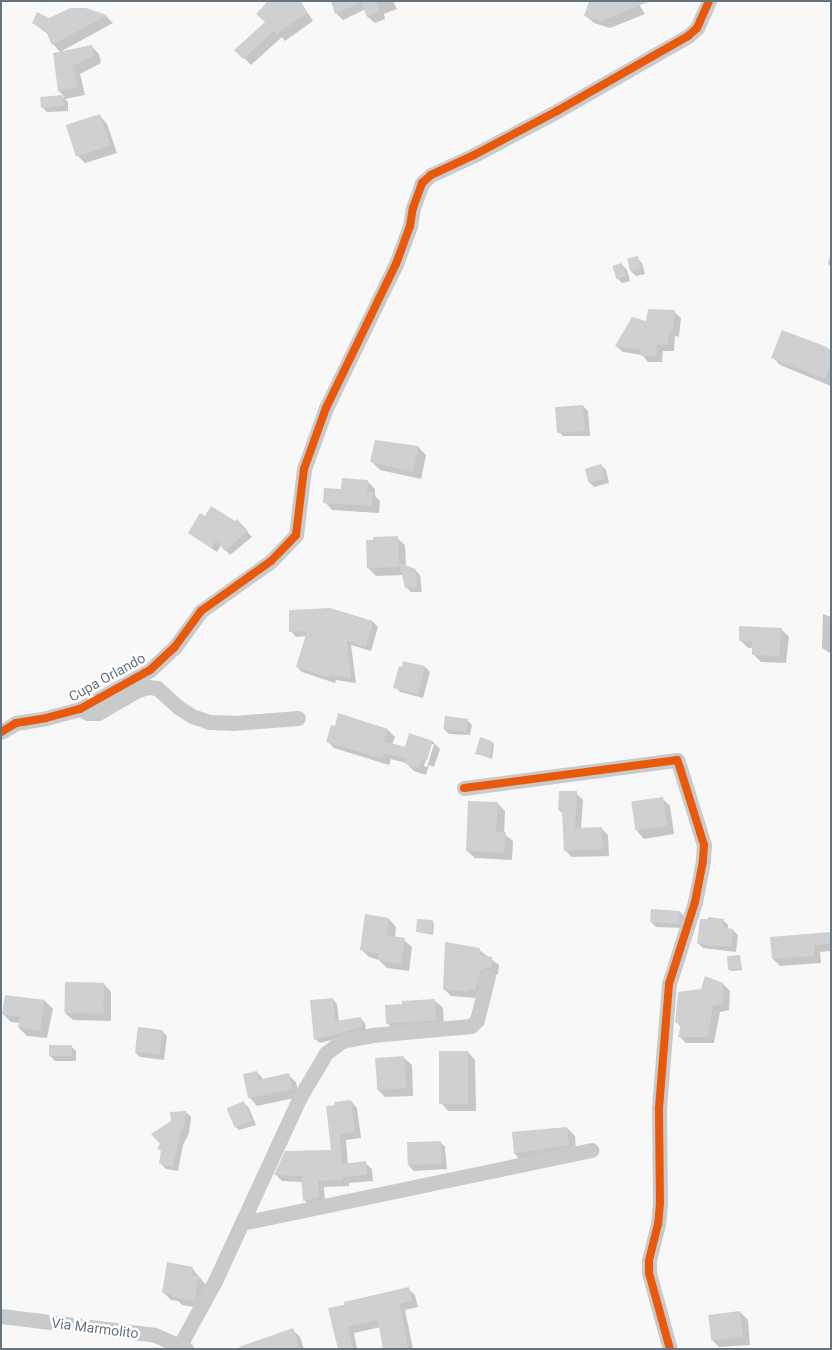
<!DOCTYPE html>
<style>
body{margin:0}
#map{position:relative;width:832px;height:1350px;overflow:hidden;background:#f8f8f8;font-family:Roboto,sans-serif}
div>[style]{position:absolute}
.shadow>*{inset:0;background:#0003}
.building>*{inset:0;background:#ced0d1;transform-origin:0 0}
.minor>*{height:15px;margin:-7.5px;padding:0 7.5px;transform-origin:7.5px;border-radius:7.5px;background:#c9cacb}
.cycleway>*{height:8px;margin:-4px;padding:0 4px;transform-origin:4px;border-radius:4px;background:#e8590c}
span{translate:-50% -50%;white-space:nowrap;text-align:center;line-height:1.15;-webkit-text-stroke:5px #fff;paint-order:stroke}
.street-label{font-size:14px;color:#66747f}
.frame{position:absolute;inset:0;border:2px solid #66747f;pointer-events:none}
</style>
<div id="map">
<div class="shadow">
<i style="clip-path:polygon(269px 1px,300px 1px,313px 21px,285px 41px,282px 37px,251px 65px,236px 50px,266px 22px)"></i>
<i style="clip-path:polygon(333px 1px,393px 1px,397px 9px,384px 14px,385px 19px,375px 23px,368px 17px,366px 9px,343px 20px,336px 13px)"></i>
<i style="clip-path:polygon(637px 1px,645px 14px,610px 28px,594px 23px,586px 16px)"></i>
<i style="clip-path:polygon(85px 9px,106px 16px,113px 23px,60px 52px,53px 44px,49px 35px,33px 23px)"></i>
<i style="clip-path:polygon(91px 46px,99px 54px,101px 63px,80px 74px,85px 95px,65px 99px,68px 102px,68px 111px,47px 112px,42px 107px,42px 98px,65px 97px,59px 91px,55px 54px)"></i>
<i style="clip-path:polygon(100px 116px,107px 124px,117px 153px,85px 163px,77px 155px)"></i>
<i style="clip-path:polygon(831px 253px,831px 266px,828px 264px)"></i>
<i style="clip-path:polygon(637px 258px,642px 263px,645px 274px,636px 276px,631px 271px)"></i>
<i style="clip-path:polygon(622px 265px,627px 270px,630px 281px,622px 283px,617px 278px)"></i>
<i style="clip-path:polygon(674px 312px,681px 318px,679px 337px,675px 336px,674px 351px,663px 351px,662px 362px,648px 362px,642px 355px,623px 352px,616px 346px,647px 323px)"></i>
<i style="clip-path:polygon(831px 352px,831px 386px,780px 365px,773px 357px)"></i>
<i style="clip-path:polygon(583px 406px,588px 411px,590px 436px,563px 436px,558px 431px)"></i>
<i style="clip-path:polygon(418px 447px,426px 455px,421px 479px,380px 470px,372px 462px)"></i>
<i style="clip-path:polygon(601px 465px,606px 470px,609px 483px,594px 487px,589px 482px)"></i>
<i style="clip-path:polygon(367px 481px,375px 489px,375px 496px,380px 501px,379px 513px,332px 510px,325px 502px,343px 491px)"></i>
<i style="clip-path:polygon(205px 517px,242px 526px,252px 537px,230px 555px,221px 545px,217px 552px,189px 533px)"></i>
<i style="clip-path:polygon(397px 538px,405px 545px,406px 567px,415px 570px,420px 575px,422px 592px,411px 592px,406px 587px,403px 575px,376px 576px,368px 568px)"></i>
<i style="clip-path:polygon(823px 614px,831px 617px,831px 658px,830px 653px,822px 648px)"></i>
<i style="clip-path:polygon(373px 622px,378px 627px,371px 651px,351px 645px,356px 683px,336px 680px,335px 683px,302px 672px,297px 667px,307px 636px,296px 637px,291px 631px)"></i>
<i style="clip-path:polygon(781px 629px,789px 637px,786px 663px,761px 662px,753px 654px,753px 648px,748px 648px,740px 640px)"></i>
<i style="clip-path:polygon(425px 667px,430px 672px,423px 698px,400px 692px,395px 687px)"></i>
<i style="clip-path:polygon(467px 720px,472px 725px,470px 735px,449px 734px,444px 729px)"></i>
<i style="clip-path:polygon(evenodd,388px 730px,395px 737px,392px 745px,405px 748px,410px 735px,433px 742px,440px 749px,434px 767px,429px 765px,426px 775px,414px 771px,406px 763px,391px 759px,389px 765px,334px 748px,327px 741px,388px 730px,431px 744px,434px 744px,427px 767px,424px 766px,431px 744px)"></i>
<i style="clip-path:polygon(492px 742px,494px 744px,492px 759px,476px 753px)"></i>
<i style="clip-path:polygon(576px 793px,583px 800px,581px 829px,601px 828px,608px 835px,609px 856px,572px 857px,565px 850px,564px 815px,559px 810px)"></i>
<i style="clip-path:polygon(662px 798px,670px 806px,674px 834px,644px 839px,637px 831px)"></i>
<i style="clip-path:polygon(498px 804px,505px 811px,504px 834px,513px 841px,512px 860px,475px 858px,467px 851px)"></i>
<i style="clip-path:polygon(680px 912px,685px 917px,683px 928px,656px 927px,651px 922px)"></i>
<i style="clip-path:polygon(389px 919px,396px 927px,395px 938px,404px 940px,412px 947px,409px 971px,387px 968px,379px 960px,369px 957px,361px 949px)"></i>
<i style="clip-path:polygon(723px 920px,728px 925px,728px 929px,733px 930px,738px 935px,736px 952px,703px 948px,698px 943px)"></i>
<i style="clip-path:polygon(432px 922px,434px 924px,433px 935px,418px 932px)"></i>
<i style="clip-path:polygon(831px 933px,831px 951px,820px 952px,821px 963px,780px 966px,773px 959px)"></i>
<i style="clip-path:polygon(479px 950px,499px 965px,498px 974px,488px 977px,475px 998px,451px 996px,444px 989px)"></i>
<i style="clip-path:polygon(740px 957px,742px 970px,731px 971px,729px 969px)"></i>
<i style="clip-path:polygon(104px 984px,111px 992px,111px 1021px,73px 1020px,65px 1013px)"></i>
<i style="clip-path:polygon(723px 984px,730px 991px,729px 1010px,720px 1012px,714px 1043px,686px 1043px,680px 1037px,682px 1028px,677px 1023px,701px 990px)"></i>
<i style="clip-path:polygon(333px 999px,337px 1004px,339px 1022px,361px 1019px,365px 1023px,366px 1031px,320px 1043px,315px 1039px)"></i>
<i style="clip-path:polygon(45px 1001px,53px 1009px,47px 1038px,27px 1036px,19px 1028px,20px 1023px,11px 1022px,3px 1014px)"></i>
<i style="clip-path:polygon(435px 1001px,443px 1008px,444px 1027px,395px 1032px,388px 1024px)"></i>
<i style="clip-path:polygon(162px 1031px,167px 1036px,164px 1060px,140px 1057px,135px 1052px)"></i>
<i style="clip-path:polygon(71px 1046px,76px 1051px,76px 1061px,55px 1061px,50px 1056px)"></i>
<i style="clip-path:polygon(468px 1052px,475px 1060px,476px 1111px,448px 1111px,441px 1103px)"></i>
<i style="clip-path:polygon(404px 1058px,412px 1065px,413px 1096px,385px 1097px,377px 1089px)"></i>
<i style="clip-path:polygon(257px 1072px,264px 1080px,288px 1075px,296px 1082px,299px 1097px,257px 1106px,250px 1098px,244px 1075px)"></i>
<i style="clip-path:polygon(351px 1101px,357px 1108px,361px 1138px,346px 1140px,348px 1165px,365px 1163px,372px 1169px,373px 1181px,349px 1183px,349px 1186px,324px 1187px,325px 1203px,311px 1206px,304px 1200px,303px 1182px,282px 1181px,276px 1175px,333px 1152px)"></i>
<i style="clip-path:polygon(244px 1103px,249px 1108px,256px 1125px,239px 1130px,234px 1125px)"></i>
<i style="clip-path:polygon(186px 1112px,191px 1117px,189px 1133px,183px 1145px,178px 1171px,166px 1169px,161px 1164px,162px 1152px,159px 1149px)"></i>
<i style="clip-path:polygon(567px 1128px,575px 1136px,576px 1152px,522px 1162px,515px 1154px)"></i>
<i style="clip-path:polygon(440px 1142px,445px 1147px,447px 1169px,414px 1171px,409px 1166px)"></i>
<i style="clip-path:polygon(192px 1268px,206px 1285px,201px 1308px,182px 1305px,178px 1301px,171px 1300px,163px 1292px)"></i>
<i style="clip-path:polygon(408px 1289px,415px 1295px,418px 1307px,405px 1310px,413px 1349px,392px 1349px,381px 1327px,354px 1333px,357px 1349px,337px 1349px,339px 1347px,332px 1326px)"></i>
<i style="clip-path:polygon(740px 1312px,748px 1320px,750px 1345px,719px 1347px,711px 1339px)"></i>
<i style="clip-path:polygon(292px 1329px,300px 1337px,304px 1349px,241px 1349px)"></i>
</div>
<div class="building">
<i style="clip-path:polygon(268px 1px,299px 1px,307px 13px,277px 34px,274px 31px,243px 59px,234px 50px,265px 22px,256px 14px)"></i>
<i style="clip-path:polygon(331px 1px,376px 1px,379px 12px,367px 17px,361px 2px,335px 14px)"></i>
<i style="clip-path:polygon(589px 1px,648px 1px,648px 2px,601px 21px,584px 16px)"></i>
<i style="clip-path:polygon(70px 8px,86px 8px,107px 15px,52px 45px,46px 31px,32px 23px,37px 12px,49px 18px)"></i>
<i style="clip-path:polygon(92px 45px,94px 56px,73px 66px,78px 87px,58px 91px,53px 53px)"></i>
<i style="left:63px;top:95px;width:11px;height:23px;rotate:85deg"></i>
<i style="left:100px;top:114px;width:33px;height:36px;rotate:72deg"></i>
<i style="left:638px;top:256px;width:13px;height:11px;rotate:77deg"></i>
<i style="left:622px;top:263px;width:14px;height:10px;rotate:73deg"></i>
<i style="clip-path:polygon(648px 309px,675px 310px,673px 331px,669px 331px,668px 345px,657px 345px,656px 356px,641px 356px,640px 350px,615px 346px,632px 317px,646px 321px)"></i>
<i style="clip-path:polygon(782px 330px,827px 347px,831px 351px,831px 364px,825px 379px,771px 358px)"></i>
<i style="left:583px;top:405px;width:26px;height:28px;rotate:86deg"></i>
<i style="clip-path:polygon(375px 440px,419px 446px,413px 472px,370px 462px)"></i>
<i style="left:601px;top:464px;width:15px;height:17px;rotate:74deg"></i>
<i style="clip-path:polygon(342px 478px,368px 480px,367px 492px,373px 492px,372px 506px,323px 503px,324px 488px,341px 489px)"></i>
<i style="clip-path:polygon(211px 506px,235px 521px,237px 519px,248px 531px,225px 551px,216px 541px,211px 548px,188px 533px,200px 513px,205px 516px)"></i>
<i style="clip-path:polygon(398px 536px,399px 567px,367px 568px,366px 540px,373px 540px,373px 537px)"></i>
<i style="clip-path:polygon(399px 563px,416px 569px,417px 587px,405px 588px)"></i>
<i style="clip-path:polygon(330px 608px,373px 621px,366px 647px,347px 641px,351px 678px,330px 675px,329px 678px,296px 667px,307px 631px,289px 632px,289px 610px)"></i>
<i style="clip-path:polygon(739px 626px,782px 628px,779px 656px,752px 655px,752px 641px,739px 641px)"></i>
<i style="clip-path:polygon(403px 661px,425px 666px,418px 694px,393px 688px,399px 666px,402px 667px)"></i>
<i style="clip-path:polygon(338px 713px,388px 729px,384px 741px,405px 747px,409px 733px,433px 741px,427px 760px,422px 759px,419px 768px,405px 764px,407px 759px,384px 753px,382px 759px,326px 742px,331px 725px,335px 726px)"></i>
<i style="left:445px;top:716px;width:23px;height:13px;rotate:7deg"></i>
<i style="clip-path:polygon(480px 737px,492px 741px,490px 757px,475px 754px)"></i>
<i style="clip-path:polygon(559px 791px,577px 791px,575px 828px,602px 827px,603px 849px,564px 851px,562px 811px,558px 810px)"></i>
<i style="left:663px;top:797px;width:29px;height:32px;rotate:82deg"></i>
<i style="clip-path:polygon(468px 801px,498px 802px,496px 832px,506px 832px,504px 853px,466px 851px)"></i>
<i style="left:651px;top:909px;width:29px;height:13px;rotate:4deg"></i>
<i style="clip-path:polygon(365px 914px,389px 918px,387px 935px,405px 938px,401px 964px,378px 960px,379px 954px,360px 950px)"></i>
<i style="clip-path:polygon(708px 917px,724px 919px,723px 927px,733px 929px,731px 947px,697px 944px,700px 919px,708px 919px)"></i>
<i style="left:417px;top:919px;width:16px;height:13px;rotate:4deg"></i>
<i style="clip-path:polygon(831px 932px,831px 944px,814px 945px,814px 956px,772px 959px,770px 937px)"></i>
<i style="clip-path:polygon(445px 942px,480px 948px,479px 955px,492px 957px,491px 967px,481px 970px,475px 990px,469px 990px,468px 992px,443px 989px)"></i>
<i style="left:740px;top:955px;width:14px;height:13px;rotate:86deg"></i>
<i style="clip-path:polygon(705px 976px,723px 983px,723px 1004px,713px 1005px,708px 1037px,678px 1037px,681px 1023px,675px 1023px,678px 992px,701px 989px)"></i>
<i style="left:65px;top:982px;width:39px;height:31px;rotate:1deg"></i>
<i style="clip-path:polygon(5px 995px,45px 1000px,40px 1031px,18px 1028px,20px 1017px,2px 1014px)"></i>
<i style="clip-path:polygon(333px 998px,335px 1021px,361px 1017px,363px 1027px,314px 1040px,310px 1000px)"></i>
<i style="clip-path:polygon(435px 999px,436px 1020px,386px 1024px,385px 1005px,402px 1004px,402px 1001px)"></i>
<i style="left:138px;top:1027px;width:25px;height:25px;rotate:7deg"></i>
<i style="left:49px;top:1045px;width:23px;height:11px"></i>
<i style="left:439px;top:1051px;width:29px;height:53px"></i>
<i style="left:404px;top:1056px;width:32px;height:29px;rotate:86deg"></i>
<i style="clip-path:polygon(257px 1071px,258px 1080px,289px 1073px,292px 1089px,248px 1098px,243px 1074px)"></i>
<i style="clip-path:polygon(351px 1100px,355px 1132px,340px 1134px,342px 1164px,366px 1161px,367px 1175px,343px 1177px,343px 1180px,318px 1181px,319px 1197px,303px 1201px,301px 1176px,274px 1175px,285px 1151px,331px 1150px,326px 1106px,335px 1105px,334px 1102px)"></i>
<i style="left:244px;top:1101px;width:21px;height:19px;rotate:67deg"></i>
<i style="clip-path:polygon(186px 1111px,184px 1129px,182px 1129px,179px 1139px,173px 1167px,159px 1164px,161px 1150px,157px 1149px,160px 1144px,151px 1134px,171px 1121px,170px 1112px)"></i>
<i style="clip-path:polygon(567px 1127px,569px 1145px,514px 1154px,512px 1132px)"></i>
<i style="left:441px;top:1141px;width:23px;height:34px;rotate:88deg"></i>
<i style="clip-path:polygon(167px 1262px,193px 1267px,192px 1275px,199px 1276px,194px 1301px,173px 1297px,171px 1294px,162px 1293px)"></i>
<i style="clip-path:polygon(409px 1287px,412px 1301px,400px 1304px,408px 1349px,383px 1349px,378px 1320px,348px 1327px,353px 1349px,338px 1349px,328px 1308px,344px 1305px,344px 1302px)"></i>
<i style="left:740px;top:1311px;width:26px;height:32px;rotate:83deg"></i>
<i style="clip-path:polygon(293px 1328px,300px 1349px,240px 1349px,239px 1347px)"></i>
</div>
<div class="minor">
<i style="left:80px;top:709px;width:9px;rotate:27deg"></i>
<i style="left:88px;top:713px;width:10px"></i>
<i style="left:98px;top:713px;width:46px;rotate:-29.9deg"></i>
<i style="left:138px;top:690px;width:10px;rotate:-17deg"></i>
<i style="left:148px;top:687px;width:9px;rotate:6deg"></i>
<i style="left:157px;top:688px;width:28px;rotate:42deg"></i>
<i style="left:178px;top:707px;width:17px;rotate:33deg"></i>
<i style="left:192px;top:716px;width:18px;rotate:19deg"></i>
<i style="left:209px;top:722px;width:24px;rotate:2deg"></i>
<i style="left:233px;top:723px;width:65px;rotate:-4.4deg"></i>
<i style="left:1px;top:732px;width:17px;rotate:-31deg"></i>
<i style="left:16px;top:723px;width:30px;rotate:-9deg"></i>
<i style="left:46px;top:718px;width:35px;rotate:-15deg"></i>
<i style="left:80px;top:709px;width:80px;rotate:-29.1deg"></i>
<i style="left:150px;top:670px;width:33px;rotate:-43deg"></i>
<i style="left:174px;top:648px;width:46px;rotate:-53.9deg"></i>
<i style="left:201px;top:611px;width:86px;rotate:-35.5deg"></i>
<i style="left:271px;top:561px;width:36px;rotate:-46deg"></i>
<i style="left:296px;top:535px;width:66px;rotate:-83.1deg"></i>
<i style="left:304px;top:469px;width:65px;rotate:-70.2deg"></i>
<i style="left:326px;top:408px;width:160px;rotate:-64.1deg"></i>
<i style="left:396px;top:264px;width:40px;rotate:-69.8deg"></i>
<i style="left:410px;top:226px;width:18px;rotate:-81deg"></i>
<i style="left:413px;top:208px;width:27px;rotate:-70deg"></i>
<i style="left:422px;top:183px;width:12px;rotate:-42deg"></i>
<i style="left:431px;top:175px;width:47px;rotate:-24.9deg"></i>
<i style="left:474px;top:155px;width:94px;rotate:-27.9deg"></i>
<i style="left:557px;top:111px;width:151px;rotate:-29.8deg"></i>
<i style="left:688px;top:36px;width:12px;rotate:-42deg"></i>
<i style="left:697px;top:28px;width:30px;rotate:-66deg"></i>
<i style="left:464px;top:788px;width:215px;rotate:-7.5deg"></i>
<i style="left:677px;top:760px;width:9px;rotate:69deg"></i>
<i style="left:680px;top:768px;width:81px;rotate:72.7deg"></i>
<i style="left:704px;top:845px;width:16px;rotate:94deg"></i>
<i style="left:703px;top:861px;width:42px;rotate:101deg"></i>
<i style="left:695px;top:902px;width:86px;rotate:107.6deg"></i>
<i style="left:669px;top:984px;width:125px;rotate:94.6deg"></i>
<i style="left:659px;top:1109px;width:94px;rotate:89.4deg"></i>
<i style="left:660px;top:1203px;width:21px;rotate:95deg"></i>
<i style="left:658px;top:1224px;width:38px;rotate:104deg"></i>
<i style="left:649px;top:1261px;width:12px;rotate:90deg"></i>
<i style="left:649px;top:1273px;width:79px;rotate:74.6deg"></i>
<i style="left:242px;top:1223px;width:357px;rotate:-11.8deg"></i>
<i style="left:1px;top:1316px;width:155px;rotate:7deg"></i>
<i style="left:155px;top:1335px;width:34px;rotate:24deg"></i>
<i style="left:180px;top:1345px;width:73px;rotate:-61.3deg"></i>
<i style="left:215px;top:1281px;width:203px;rotate:-65.2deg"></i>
<i style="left:300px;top:1097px;width:51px;rotate:-59.4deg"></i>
<i style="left:326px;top:1053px;width:20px;rotate:-37deg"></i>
<i style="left:342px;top:1041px;width:31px;rotate:-11deg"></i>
<i style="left:372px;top:1035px;width:99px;rotate:-5.2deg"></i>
<i style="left:471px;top:1026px;width:8px;rotate:-45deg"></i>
<i style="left:477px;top:1020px;width:45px;rotate:-76deg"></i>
</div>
<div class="cycleway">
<i style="left:1px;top:732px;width:17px;rotate:-31deg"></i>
<i style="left:16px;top:723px;width:30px;rotate:-9deg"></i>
<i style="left:46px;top:718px;width:35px;rotate:-15deg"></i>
<i style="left:80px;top:709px;width:80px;rotate:-29.1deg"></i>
<i style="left:150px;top:670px;width:33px;rotate:-43deg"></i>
<i style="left:174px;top:648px;width:46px;rotate:-53.9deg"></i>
<i style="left:201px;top:611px;width:86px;rotate:-35.5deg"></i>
<i style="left:271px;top:561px;width:36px;rotate:-46deg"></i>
<i style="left:296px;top:535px;width:66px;rotate:-83.1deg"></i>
<i style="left:304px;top:469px;width:65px;rotate:-70.2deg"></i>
<i style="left:326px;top:408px;width:160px;rotate:-64.1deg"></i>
<i style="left:396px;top:264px;width:40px;rotate:-69.8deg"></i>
<i style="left:410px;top:226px;width:18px;rotate:-81deg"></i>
<i style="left:413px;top:208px;width:27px;rotate:-70deg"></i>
<i style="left:422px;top:183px;width:12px;rotate:-42deg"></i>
<i style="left:431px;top:175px;width:47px;rotate:-24.9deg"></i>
<i style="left:474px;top:155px;width:94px;rotate:-27.9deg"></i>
<i style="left:557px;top:111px;width:151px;rotate:-29.8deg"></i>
<i style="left:688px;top:36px;width:12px;rotate:-42deg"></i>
<i style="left:697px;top:28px;width:30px;rotate:-66deg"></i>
<i style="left:464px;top:788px;width:215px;rotate:-7.5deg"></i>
<i style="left:677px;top:760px;width:9px;rotate:69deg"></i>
<i style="left:680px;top:768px;width:81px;rotate:72.7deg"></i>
<i style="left:704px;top:845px;width:16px;rotate:94deg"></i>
<i style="left:703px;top:861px;width:42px;rotate:101deg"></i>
<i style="left:695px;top:902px;width:86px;rotate:107.6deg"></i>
<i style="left:669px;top:984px;width:125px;rotate:94.6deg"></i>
<i style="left:659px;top:1109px;width:94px;rotate:89.4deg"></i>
<i style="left:660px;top:1203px;width:21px;rotate:95deg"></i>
<i style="left:658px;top:1224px;width:38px;rotate:104deg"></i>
<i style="left:649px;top:1261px;width:12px;rotate:90deg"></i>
<i style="left:649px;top:1273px;width:79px;rotate:74.6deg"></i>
</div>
<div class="street-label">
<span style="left:107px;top:677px;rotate:-29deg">Cupa Orlando</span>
<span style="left:95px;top:1328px;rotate:7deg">Via Marmolito</span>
</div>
<div class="frame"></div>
</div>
